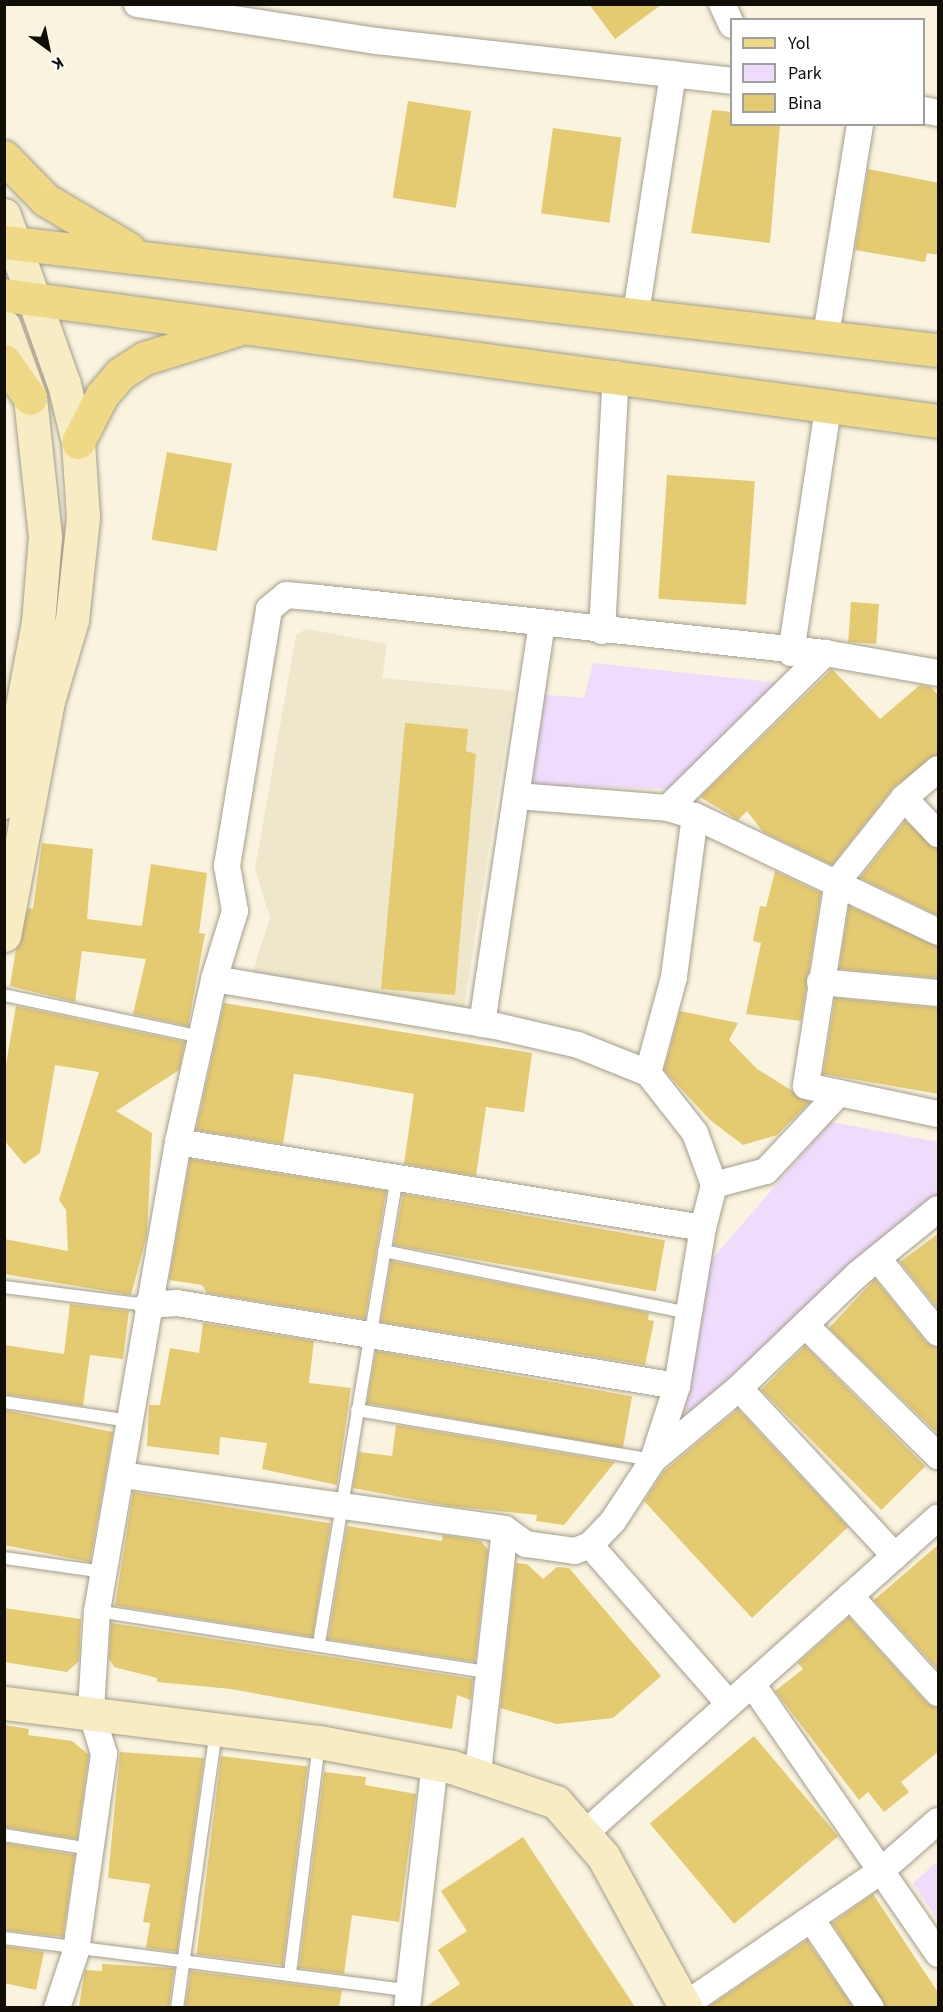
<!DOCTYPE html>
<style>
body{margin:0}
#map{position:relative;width:943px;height:2012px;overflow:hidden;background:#f9f3df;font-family:"Source Sans 3",sans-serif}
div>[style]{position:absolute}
.built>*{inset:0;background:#eee7cc}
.green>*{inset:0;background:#efdbfc}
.building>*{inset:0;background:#e4ca71;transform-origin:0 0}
.roads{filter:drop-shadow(0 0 2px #a49e8c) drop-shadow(0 0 2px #a49e8c)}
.lane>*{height:12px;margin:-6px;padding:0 6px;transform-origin:6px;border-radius:6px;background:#fff}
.street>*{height:26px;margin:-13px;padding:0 13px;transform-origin:13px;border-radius:13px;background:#fff}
.secondary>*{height:33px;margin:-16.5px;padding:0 16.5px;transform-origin:16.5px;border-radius:16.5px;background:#f7ecc3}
.primary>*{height:33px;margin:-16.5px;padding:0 16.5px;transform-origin:16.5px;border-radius:16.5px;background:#efd986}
span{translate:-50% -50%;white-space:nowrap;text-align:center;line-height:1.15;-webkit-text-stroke:4.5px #fff;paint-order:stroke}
.frame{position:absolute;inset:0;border:6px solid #100e07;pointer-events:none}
.legend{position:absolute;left:730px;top:18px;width:195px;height:108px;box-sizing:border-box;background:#fff;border:2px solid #9f9f9c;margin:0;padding:8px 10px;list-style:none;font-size:18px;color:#100e07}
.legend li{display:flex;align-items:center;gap:12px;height:30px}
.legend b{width:30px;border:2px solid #9f9f9c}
.north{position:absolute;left:18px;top:18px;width:60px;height:60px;-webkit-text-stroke:4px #fff;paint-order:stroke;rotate:147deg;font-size:16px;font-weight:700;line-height:24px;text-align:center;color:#100e07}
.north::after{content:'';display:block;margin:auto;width:21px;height:27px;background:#100e07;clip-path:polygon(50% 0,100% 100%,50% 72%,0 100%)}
</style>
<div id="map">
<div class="built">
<i style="clip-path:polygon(306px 629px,387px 644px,382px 678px,514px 691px,463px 1014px,250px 980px,270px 918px,255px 869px,296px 635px)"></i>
</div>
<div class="green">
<i style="clip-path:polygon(593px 663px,789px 684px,672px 789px,527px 785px,536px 694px,584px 698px)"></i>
<i style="clip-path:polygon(830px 1122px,938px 1142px,938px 1212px,695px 1425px,685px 1411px,703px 1270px)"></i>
<i style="clip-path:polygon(938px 1861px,938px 1920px,913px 1883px)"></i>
</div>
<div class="building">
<i style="clip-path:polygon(589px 4px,662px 4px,615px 39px)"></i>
<i style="left:408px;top:101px;width:64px;height:98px;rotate:9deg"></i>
<i style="clip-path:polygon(712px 110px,732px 112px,732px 124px,780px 124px,770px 243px,691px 233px)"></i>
<i style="left:553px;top:128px;width:69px;height:86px;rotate:8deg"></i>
<i style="clip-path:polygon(868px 169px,939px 183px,939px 255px,927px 253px,925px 262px,855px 250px)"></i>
<i style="left:167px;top:452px;width:66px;height:89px;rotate:10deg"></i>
<i style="left:667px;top:475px;width:88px;height:124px;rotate:4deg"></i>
<i style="left:851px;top:602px;width:28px;height:40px;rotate:4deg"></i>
<i style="clip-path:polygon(832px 669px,880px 719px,920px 685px,931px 687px,939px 696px,939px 754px,894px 787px,832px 865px,763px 832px,747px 811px,738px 820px,700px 797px)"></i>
<i style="clip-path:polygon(405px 723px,468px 729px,466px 751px,476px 754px,455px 995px,381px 989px)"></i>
<i style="clip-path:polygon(905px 821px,939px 849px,939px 916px,860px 878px)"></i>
<i style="clip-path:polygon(42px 843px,93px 849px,87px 919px,142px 926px,151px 864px,207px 873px,199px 933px,205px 934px,188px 1026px,133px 1014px,146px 959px,82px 951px,75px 1002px,10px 986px,16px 949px,28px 908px,33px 909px)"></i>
<i style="clip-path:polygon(775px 871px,821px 893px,801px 1021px,746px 1014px,761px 943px,753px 941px,760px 906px,766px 907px)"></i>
<i style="clip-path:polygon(849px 906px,939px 947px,939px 978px,839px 969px)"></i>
<i style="clip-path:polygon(835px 998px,939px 1008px,939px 1094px,823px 1074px)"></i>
<i style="clip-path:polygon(224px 1003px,532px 1053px,524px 1112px,486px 1107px,476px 1176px,404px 1164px,414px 1094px,317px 1077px,294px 1074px,283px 1144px,196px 1130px)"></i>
<i style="clip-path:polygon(16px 1006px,185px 1042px,179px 1070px,116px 1111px,152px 1133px,147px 1235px,131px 1295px,4px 1274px,4px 1239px,68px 1251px,66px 1210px,59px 1200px,99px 1072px,55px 1065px,40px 1153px,24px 1164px,4px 1140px,4px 1076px)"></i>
<i style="clip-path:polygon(680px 1011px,738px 1023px,729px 1040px,757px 1069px,810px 1102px,777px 1135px,743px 1145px,710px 1120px,664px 1070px)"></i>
<i style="clip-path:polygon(190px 1159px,386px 1191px,365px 1319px,207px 1293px,202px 1285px,169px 1280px)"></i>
<i style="left:403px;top:1194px;width:266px;height:52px;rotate:10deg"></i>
<i style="clip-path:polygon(939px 1233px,939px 1310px,900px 1262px)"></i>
<i style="clip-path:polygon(391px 1261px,649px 1313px,648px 1320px,654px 1321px,645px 1365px,381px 1322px)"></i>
<i style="clip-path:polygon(875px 1279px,926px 1342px,939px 1348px,939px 1435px,829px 1328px)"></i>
<i style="clip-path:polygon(70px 1304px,129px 1311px,123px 1359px,90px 1355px,83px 1406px,4px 1394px,4px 1345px,64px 1354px)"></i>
<i style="clip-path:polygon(203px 1323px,314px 1341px,309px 1383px,351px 1388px,337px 1485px,262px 1469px,267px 1443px,220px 1437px,219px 1455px,147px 1446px,149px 1405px,160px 1405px,170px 1348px,199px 1353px)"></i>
<i style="left:805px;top:1346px;width:170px;height:62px;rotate:45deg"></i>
<i style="left:376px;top:1351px;width:260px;height:53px;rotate:10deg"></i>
<i style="clip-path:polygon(738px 1409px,848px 1527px,752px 1618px,644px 1501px,664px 1471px)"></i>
<i style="clip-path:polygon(4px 1410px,113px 1432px,90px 1562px,4px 1545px)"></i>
<i style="clip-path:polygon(396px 1425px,615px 1462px,564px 1525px,536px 1521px,537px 1515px,448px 1506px,353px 1488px,359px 1452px,392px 1456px)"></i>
<i style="left:133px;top:1492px;width:200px;height:115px;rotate:9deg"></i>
<i style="clip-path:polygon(347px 1526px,442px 1541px,443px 1535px,481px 1541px,488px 1550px,475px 1662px,328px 1639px)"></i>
<i style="clip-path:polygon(939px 1544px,939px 1671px,874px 1600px)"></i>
<i style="clip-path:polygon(516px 1563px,527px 1564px,543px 1579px,557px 1567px,569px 1568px,661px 1676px,613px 1718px,557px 1724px,500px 1708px)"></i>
<i style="clip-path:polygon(4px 1608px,81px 1619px,79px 1661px,67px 1672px,4px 1662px)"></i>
<i style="clip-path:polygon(849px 1617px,927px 1703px,939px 1708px,939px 1751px,901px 1782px,909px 1792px,884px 1812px,868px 1792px,859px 1800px,775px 1691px,803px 1669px,798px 1663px)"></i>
<i style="clip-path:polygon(111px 1623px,473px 1679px,471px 1700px,457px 1695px,452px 1729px,231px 1689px,157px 1682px,157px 1678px,114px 1667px,109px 1658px)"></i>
<i style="clip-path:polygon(4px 1725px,29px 1729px,28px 1735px,72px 1741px,89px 1755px,77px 1839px,4px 1827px)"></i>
<i style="left:754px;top:1736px;width:131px;height:136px;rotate:50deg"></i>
<i style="clip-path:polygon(120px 1752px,204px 1758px,177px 1952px,146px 1948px,150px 1923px,143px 1922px,150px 1884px,108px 1878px)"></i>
<i style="left:221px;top:1756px;width:87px;height:200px;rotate:7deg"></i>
<i style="clip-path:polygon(324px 1772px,366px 1777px,365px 1785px,416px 1794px,399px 1922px,352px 1915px,344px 1974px,299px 1968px)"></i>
<i style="clip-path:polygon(523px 1837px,635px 2007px,425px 2007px,460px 1984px,438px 1950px,467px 1931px,441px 1891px)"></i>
<i style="clip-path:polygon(4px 1843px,75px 1855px,63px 1937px,4px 1930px)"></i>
<i style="clip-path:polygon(873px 1894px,939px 1994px,939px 2007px,886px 2007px,832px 1923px)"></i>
<i style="clip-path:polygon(807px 1940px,853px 2007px,708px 2007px)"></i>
<i style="clip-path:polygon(4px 1946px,44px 1952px,36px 1990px,4px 1983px)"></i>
<i style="clip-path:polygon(102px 1964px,174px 1968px,169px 2007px,79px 2007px,85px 1970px,102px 1971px)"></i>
<i style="clip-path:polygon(191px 1971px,342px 1990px,339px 2007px,185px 2007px)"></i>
</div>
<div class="roads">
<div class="lane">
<i style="left:4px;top:995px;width:201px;rotate:12deg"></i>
<i style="left:384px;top:1251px;width:311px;rotate:11.5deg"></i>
<i style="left:4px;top:1287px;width:144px;rotate:7.2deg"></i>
<i style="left:4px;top:1402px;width:126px;rotate:8.6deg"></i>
<i style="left:357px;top:1410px;width:300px;rotate:9.6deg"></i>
<i style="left:4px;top:1558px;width:101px;rotate:8deg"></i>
<i style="left:97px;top:1611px;width:393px;rotate:8.9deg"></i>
<i style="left:319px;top:1643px;width:472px;rotate:-80.5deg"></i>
<i style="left:4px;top:1835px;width:87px;rotate:9.2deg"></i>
<i style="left:4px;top:1938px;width:410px;rotate:7.4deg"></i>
<i style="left:290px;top:1973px;width:233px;rotate:-82.8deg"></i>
<i style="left:177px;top:2008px;width:281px;rotate:-82deg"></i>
</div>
<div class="street">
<i style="left:137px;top:4px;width:243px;rotate:8.8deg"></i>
<i style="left:377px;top:41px;width:357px;rotate:6.4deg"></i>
<i style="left:722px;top:4px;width:23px;rotate:65deg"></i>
<i style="left:924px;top:110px;width:14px;rotate:12deg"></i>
<i style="left:636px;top:313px;width:242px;rotate:-81.2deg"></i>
<i style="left:826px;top:335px;width:214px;rotate:-80.8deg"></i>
<i style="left:602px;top:631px;width:257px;rotate:-86.9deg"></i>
<i style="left:791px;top:653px;width:248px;rotate:-81.4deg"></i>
<i style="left:938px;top:769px;width:45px;rotate:139.5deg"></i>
<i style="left:904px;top:798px;width:106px;rotate:128.5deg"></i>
<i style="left:838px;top:881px;width:207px;rotate:98.9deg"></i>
<i style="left:806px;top:1086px;width:135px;rotate:12deg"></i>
<i style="left:517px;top:796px;width:151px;rotate:4.5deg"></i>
<i style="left:668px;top:808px;width:28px;rotate:17deg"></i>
<i style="left:695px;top:816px;width:269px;rotate:25.5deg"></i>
<i style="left:904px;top:798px;width:50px;rotate:46.6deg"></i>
<i style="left:668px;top:808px;width:221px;rotate:-44.6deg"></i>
<i style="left:214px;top:979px;width:286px;rotate:9.5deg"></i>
<i style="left:496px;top:1026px;width:84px;rotate:13deg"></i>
<i style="left:578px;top:1045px;width:75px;rotate:21.8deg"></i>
<i style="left:648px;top:1073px;width:99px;rotate:-74.8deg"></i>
<i style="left:674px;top:977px;width:162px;rotate:-82.6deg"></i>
<i style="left:820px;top:982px;width:119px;rotate:5.3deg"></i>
<i style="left:482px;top:1024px;width:404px;rotate:-81.5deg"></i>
<i style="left:648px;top:1073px;width:76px;rotate:51.9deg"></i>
<i style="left:695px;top:1133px;width:55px;rotate:69.9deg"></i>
<i style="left:714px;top:1185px;width:44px;rotate:104.3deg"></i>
<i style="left:714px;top:1185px;width:54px;rotate:-15.1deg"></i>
<i style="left:766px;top:1171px;width:107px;rotate:-46.9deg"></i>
<i style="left:878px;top:1259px;width:95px;rotate:51deg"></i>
<i style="left:147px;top:1305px;width:30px;rotate:-4deg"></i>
<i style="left:177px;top:1303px;width:507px;rotate:9.43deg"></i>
<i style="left:805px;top:1325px;width:187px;rotate:44.6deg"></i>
<i style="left:653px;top:1460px;width:112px;rotate:-39.9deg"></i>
<i style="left:122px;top:1475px;width:387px;rotate:8deg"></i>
<i style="left:505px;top:1529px;width:26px;rotate:36deg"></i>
<i style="left:526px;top:1544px;width:49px;rotate:8.1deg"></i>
<i style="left:575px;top:1551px;width:16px;rotate:-22deg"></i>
<i style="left:590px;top:1545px;width:33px;rotate:-46deg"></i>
<i style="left:613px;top:1521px;width:73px;rotate:-56.7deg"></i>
<i style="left:653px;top:1460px;width:78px;rotate:-72deg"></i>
<i style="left:677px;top:1386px;width:160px;rotate:-80.7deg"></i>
<i style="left:703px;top:1228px;width:532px;rotate:-170.7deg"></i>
<i style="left:590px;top:1545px;width:211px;rotate:48.8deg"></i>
<i style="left:895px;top:1556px;width:229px;rotate:-132.9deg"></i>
<i style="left:739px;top:1388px;width:165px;rotate:-43.8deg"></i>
<i style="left:858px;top:1274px;width:103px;rotate:-39.1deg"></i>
<i style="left:850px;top:1596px;width:131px;rotate:47.8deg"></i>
<i style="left:752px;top:1684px;width:328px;rotate:55.4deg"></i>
<i style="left:478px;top:1773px;width:245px;rotate:-83.7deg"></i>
<i style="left:584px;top:1834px;width:475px;rotate:-41.8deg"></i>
<i style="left:811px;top:1919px;width:107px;rotate:56deg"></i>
<i style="left:685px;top:2005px;width:239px;rotate:-34.4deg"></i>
<i style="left:882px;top:1870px;width:74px;rotate:-41.2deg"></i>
<i style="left:57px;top:2008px;width:60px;rotate:-71.6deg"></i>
<i style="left:76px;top:1951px;width:199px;rotate:-81.9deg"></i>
<i style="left:104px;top:1754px;width:45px;rotate:-106.8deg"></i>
<i style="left:91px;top:1711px;width:100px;rotate:-86.6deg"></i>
<i style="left:97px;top:1611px;width:476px;rotate:-80.2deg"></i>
<i style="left:178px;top:1142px;width:167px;rotate:-77.5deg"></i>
<i style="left:214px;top:979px;width:71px;rotate:-72.8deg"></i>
<i style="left:235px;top:911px;width:46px;rotate:-100.1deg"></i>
<i style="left:227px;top:866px;width:260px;rotate:-80.7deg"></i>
<i style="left:269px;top:609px;width:22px;rotate:-39deg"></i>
<i style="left:286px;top:595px;width:33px;rotate:5deg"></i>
<i style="left:319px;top:598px;width:509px;rotate:6.2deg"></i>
<i style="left:825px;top:653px;width:115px;rotate:10deg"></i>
<i style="left:407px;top:2008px;width:246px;rotate:-83.5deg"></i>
</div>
<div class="secondary">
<i style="left:4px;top:215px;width:179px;rotate:70.5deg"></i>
<i style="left:64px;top:384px;width:60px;rotate:76.4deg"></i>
<i style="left:78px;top:442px;width:76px;rotate:86.2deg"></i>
<i style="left:83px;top:518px;width:103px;rotate:96.2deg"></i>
<i style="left:72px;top:620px;width:84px;rotate:106.5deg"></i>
<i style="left:48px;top:701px;width:238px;rotate:100.6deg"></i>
<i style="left:4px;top:326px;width:77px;rotate:70.1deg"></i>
<i style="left:30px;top:398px;width:140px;rotate:83.8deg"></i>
<i style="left:45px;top:537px;width:85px;rotate:94.7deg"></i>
<i style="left:38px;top:622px;width:183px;rotate:100.7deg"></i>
<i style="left:4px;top:1703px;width:317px;rotate:7.1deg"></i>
<i style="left:319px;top:1742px;width:135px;rotate:10.6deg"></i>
<i style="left:452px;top:1767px;width:110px;rotate:18.6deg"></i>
<i style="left:556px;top:1802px;width:72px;rotate:49deg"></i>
<i style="left:603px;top:1856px;width:173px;rotate:61.4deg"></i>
</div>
<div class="primary">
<i style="left:4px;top:157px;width:60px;rotate:45.7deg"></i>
<i style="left:46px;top:200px;width:96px;rotate:30.6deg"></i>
<i style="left:4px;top:242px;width:940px;rotate:6.6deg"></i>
<i style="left:4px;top:295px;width:942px;rotate:7.68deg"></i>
<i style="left:4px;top:361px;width:45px;rotate:54.9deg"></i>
<i style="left:78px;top:442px;width:53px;rotate:-62.9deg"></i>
<i style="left:102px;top:395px;width:28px;rotate:-49deg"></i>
<i style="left:120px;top:374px;width:30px;rotate:-33deg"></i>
<i style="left:145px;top:358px;width:97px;rotate:-17.3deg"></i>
</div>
</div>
<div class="frame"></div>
<ul class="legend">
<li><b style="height:8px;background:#efd986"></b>Yol</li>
<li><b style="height:16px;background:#efdbfc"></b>Park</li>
<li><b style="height:16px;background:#e4ca71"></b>Bina</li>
</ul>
<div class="north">K</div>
</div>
